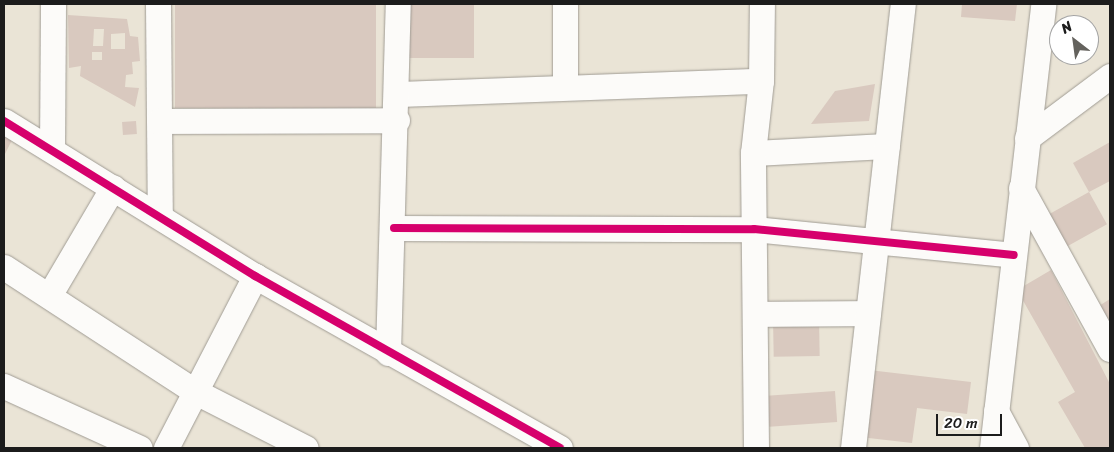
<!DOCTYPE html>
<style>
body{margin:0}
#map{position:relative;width:1114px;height:452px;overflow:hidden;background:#eae4d6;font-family:Sriracha,sans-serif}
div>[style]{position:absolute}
.building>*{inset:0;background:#d9c9bf;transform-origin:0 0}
.roads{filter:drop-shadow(0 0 1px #a09c94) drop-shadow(0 0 1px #a09c94)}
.minor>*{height:25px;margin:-12.5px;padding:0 12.5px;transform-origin:12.5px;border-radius:12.5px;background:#fcfbf9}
.cycleway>*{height:8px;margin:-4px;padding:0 4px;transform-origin:4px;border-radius:4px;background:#d6006c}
span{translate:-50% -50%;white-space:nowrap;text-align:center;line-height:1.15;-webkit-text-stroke:5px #fff;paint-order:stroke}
.frame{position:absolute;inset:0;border:5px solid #1c1c1c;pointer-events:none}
.north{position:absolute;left:1049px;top:15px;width:50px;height:50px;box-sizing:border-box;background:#fff;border:1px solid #a4a4a4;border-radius:50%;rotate:330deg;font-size:14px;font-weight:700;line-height:20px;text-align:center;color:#1c1c1c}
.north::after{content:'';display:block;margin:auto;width:18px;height:22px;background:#64625d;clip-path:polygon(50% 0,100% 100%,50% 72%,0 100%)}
.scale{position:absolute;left:936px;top:414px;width:66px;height:22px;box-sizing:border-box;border:2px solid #1c1c1c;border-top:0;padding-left:6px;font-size:15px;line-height:18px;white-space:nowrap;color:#1c1c1c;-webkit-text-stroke:4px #fff;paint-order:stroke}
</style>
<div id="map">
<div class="building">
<i style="left:175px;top:4px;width:201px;height:104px"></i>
<i style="left:407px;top:4px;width:67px;height:54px"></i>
<i style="clip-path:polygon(962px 4px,1017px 4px,1015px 21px,961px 17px)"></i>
<i style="clip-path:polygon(evenodd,68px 15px,127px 19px,130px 36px,138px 37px,140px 61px,132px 62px,133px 74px,126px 75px,125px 87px,139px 88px,135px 107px,80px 76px,81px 66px,69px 68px,68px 15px,94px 29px,104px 29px,103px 46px,93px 46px,94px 29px,68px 15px,125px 33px,125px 49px,111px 49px,111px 34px,125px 33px,68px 15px,92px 52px,102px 52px,102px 60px,92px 60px,92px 52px)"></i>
<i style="clip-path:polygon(875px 84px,869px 121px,811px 124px,835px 91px)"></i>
<i style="left:136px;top:121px;width:13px;height:14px;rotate:86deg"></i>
<i style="clip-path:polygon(4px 136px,12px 140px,4px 156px)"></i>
<i style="clip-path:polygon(1110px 142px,1110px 181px,1089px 192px,1073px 163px)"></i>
<i style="left:1089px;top:192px;width:37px;height:56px;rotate:61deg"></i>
<i style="clip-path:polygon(1051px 270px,1110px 384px,1110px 448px,1085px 448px,1058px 402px,1075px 392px,1017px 290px)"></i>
<i style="clip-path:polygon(1110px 299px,1110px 336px,1094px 309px)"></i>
<i style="left:819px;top:317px;width:39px;height:46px;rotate:89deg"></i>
<i style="clip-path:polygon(869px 370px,971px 382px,967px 414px,917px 408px,912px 443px,860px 437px)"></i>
<i style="left:835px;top:391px;width:31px;height:68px;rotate:86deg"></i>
</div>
<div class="roads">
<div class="minor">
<i style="left:158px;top:4px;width:212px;rotate:89.5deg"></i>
<i style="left:565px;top:4px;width:83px;rotate:90deg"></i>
<i style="left:398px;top:94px;width:363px;rotate:-2.1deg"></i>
<i style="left:4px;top:121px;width:295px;rotate:31.7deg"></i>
<i style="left:255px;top:276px;width:350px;rotate:29.4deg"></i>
<i style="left:159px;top:121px;width:238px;rotate:-0.2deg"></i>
<i style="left:1027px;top:138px;width:104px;rotate:-36.8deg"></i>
<i style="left:52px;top:149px;width:145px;rotate:-89.6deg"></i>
<i style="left:753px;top:153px;width:134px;rotate:-3deg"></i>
<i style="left:1021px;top:188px;width:184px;rotate:61.1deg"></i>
<i style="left:394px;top:228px;width:360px;rotate:0.2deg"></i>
<i style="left:754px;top:229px;width:261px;rotate:5.7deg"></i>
<i style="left:4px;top:267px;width:229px;rotate:33.1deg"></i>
<i style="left:196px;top:392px;width:123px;rotate:27deg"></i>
<i style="left:50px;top:294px;width:124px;rotate:-59.5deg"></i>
<i style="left:755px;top:314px;width:113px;rotate:-0.5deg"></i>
<i style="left:388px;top:353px;width:349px;rotate:-88.4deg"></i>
<i style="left:4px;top:386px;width:149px;rotate:24.5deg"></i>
<i style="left:996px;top:411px;width:42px;rotate:61.6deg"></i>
<i style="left:166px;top:448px;width:194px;rotate:-62.6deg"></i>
<i style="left:756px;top:448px;width:295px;rotate:-90.6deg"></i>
<i style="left:753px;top:153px;width:72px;rotate:-83.7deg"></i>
<i style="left:761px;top:81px;width:77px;rotate:-89.3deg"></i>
<i style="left:853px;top:448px;width:447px;rotate:-83.6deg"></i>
<i style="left:992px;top:448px;width:447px;rotate:-83.4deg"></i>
</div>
</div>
<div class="cycleway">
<i style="left:4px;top:121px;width:295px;rotate:31.7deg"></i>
<i style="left:255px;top:276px;width:350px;rotate:29.4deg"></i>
<i style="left:394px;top:228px;width:360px;rotate:0.2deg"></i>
<i style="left:754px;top:229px;width:261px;rotate:5.7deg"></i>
</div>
<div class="frame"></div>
<div class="north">N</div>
<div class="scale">20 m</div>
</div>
